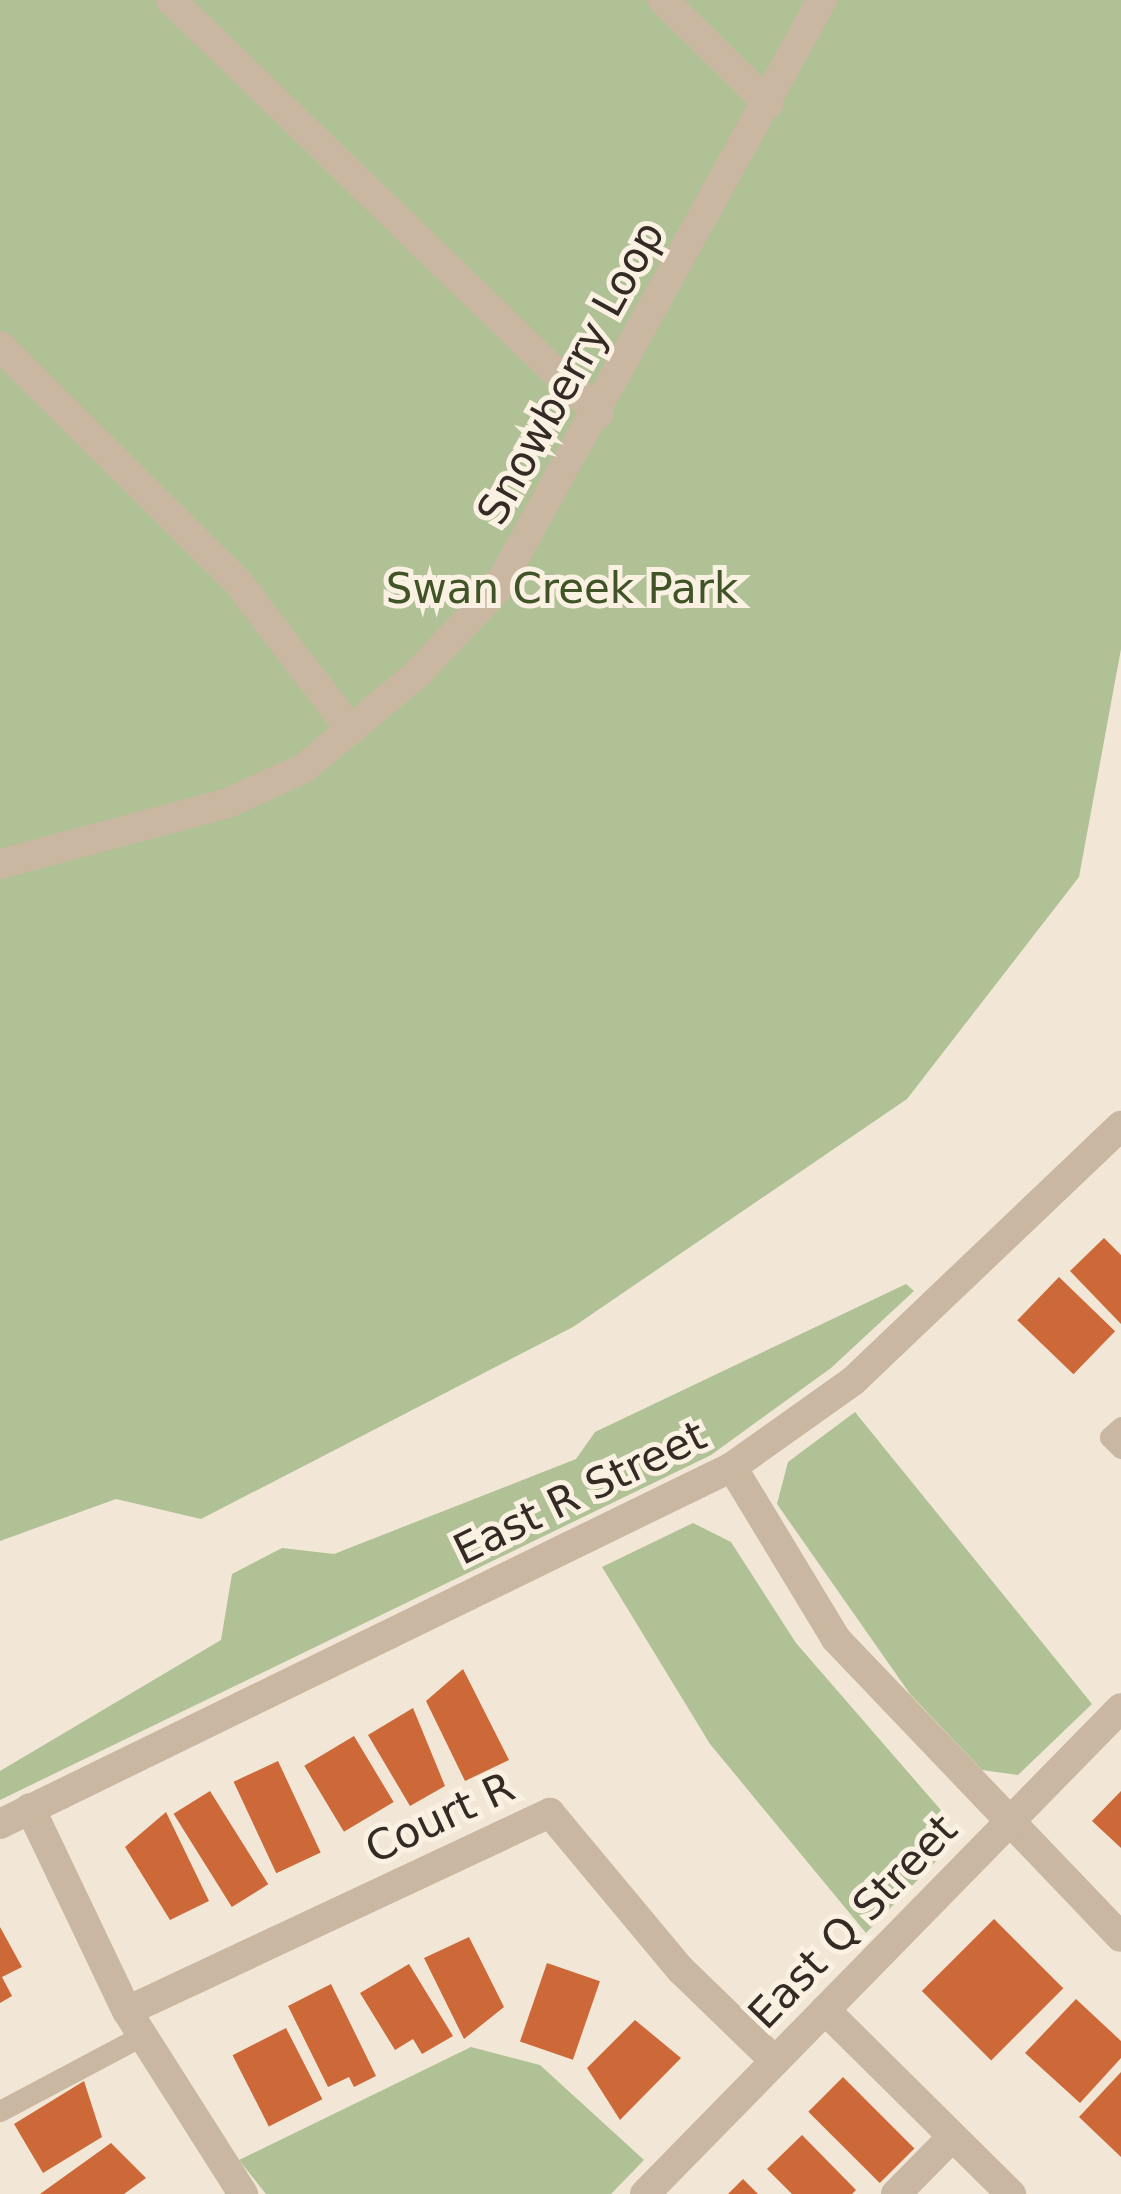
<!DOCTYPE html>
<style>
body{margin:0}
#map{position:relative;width:1121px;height:2194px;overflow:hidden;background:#f2e7d6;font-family:"DejaVu Sans",sans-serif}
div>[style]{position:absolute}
.green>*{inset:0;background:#afc195}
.building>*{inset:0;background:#cd6838;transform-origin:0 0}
.service>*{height:21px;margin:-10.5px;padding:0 10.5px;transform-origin:10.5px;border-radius:10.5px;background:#cab7a1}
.pedestrian>*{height:30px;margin:-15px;padding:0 15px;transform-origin:15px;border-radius:15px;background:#cab7a1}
.minor>*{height:30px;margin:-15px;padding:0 15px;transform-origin:15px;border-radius:15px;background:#cab7a1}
span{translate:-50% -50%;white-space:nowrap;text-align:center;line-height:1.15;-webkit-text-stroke:10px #faf1e2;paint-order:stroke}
.street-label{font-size:42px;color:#342b25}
.park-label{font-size:42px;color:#405427}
</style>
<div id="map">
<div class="green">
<i style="clip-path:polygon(0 0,1121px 0,1121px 649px,1079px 877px,907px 1099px,573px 1327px,201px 1519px,116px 1499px,0 1541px)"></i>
<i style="clip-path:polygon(906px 1284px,914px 1291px,831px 1368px,711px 1455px,0 1800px,0 1771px,221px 1640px,232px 1574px,282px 1548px,334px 1554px,576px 1459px,595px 1432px)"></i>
<i style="clip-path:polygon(855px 1412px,1092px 1704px,1018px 1775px,982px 1770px,910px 1694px,777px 1504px,788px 1462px)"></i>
<i style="clip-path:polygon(693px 1523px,731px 1542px,796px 1643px,946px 1816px,943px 1854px,866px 1933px,710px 1744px,602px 1567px)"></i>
<i style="clip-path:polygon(471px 2047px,540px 2065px,644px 2160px,611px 2194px,266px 2194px,239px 2160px)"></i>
</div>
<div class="building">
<i style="clip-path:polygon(1104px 1238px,1121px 1255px,1121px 1324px,1070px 1271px)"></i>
<i style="left:1059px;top:1277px;width:78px;height:60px;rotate:44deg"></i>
<i style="clip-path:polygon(463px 1669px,509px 1760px,465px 1781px,426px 1701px)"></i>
<i style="clip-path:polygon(413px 1708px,445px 1786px,410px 1806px,368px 1735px)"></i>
<i style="left:354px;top:1736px;width:77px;height:58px;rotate:59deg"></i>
<i style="left:278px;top:1761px;width:101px;height:49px;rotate:65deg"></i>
<i style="left:210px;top:1791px;width:110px;height:43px;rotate:58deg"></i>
<i style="clip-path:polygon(1121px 1791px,1121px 1848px,1092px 1821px)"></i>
<i style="clip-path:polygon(166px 1812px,209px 1901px,170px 1920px,125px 1847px)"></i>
<i style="left:994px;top:1919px;width:98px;height:102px;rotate:45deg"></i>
<i style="clip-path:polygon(0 1927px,22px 1967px,2px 1977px,12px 1996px,0 2003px)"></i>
<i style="clip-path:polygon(469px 1937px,504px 2007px,464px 2039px,424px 1958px)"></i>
<i style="left:547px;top:1963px;width:56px;height:83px;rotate:19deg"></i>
<i style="clip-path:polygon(409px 1964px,453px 2036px,422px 2054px,413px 2039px,395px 2050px,360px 1993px)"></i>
<i style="clip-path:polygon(331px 1984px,376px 2076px,354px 2087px,349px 2077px,328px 2087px,288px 2006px)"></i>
<i style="clip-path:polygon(1076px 1999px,1121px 2041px,1121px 2058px,1080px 2103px,1025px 2053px)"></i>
<i style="clip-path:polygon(635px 2020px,681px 2058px,620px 2120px,587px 2068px)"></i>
<i style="left:286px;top:2028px;width:80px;height:60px;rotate:63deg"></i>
<i style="clip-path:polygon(1121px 2072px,1121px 2157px,1079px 2117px)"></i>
<i style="left:843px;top:2077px;width:101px;height:49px;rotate:45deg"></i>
<i style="clip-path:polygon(84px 2081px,102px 2137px,43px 2173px,14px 2124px)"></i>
<i style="clip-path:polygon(802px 2135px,856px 2190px,852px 2194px,792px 2194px,767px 2169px)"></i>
<i style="clip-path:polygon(111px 2143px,146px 2178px,124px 2194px,40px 2194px)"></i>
<i style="clip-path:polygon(743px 2179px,758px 2194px,728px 2194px)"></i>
</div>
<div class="service">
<i style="left:1121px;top:1427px;width:15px;rotate:138deg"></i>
<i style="left:1110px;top:1437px;width:16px;rotate:45deg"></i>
<i style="left:0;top:2111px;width:160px;rotate:-28deg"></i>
</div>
<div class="pedestrian">
<i style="left:171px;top:0;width:595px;rotate:44.05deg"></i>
<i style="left:663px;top:0;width:148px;rotate:44.5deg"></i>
<i style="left:0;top:346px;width:334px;rotate:44.8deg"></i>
<i style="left:237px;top:581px;width:188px;rotate:52.6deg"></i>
<i style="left:0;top:864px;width:236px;rotate:-15deg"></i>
<i style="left:228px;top:803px;width:84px;rotate:-24.7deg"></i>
<i style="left:304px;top:768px;width:146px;rotate:-39.7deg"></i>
<i style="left:416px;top:675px;width:118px;rotate:-46.7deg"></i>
<i style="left:497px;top:589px;width:673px;rotate:-61.11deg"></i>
</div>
<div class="minor">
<i style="left:732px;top:1467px;width:201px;rotate:58.8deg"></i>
<i style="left:836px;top:1639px;width:412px;rotate:46.3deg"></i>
<i style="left:30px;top:1808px;width:225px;rotate:64.5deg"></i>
<i style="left:127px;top:2011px;width:217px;rotate:57.6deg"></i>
<i style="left:0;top:1824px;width:814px;rotate:-26deg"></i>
<i style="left:732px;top:1467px;width:148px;rotate:-35.4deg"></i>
<i style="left:853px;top:1381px;width:370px;rotate:-43.6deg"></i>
<i style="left:825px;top:2010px;width:262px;rotate:44.7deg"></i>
<i style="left:127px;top:2011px;width:467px;rotate:-25.1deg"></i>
<i style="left:550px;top:1813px;width:204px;rotate:50.2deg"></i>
<i style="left:681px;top:1970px;width:131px;rotate:44.1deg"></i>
<i style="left:645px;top:2194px;width:680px;rotate:-45.6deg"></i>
<i style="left:896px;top:2194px;width:80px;rotate:-45.5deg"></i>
</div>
<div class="street-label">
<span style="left:571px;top:373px;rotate:-61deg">Snowberry Loop</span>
<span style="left:580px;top:1493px;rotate:-26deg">East R Street</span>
<span style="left:440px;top:1818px;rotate:-25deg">Court R</span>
<span style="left:853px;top:1922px;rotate:-46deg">East Q Street</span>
</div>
<div class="park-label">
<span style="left:562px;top:589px">Swan Creek Park</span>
</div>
</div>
